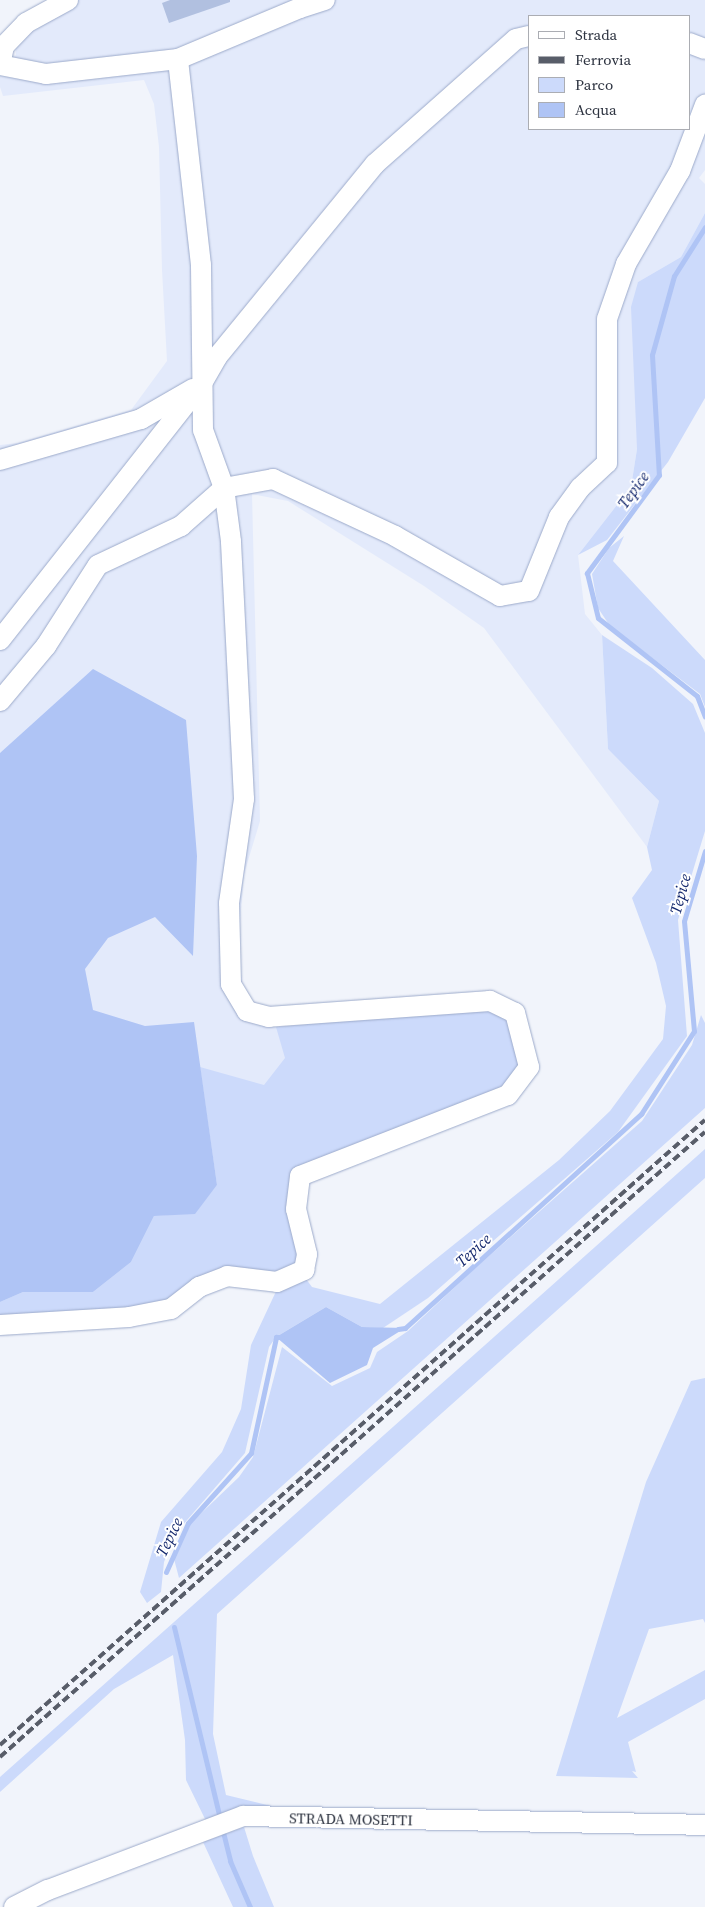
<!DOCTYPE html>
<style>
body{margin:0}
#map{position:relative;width:705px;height:1907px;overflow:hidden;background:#f1f4fb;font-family:"Source Serif 4",serif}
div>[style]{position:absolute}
.built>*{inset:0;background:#e3eafb}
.green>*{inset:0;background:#ccdafb}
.water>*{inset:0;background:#afc4f5}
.stream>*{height:5px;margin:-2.5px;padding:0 2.5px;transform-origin:2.5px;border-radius:2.5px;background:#afc4f5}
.building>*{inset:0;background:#b1c0e0}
.roads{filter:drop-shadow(0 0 1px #9caaca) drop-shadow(0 0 1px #9caaca)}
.minor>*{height:20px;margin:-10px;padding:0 10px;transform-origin:10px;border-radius:10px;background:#fff}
.rail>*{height:4px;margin-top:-2px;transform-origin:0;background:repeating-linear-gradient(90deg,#585d69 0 8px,transparent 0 12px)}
span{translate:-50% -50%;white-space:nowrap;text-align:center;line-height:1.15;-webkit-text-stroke:4px #fff;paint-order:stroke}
.street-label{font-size:15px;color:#2d3340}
.water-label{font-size:16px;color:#15296e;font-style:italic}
.legend{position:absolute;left:528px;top:15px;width:162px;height:115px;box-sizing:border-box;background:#fff;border:1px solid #abadb3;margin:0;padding:6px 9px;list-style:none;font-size:15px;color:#2d3340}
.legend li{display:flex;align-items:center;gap:10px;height:25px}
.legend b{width:25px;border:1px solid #abadb3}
</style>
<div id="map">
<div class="built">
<i style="clip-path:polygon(evenodd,72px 0,705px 0,705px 170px,699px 178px,705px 184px,705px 213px,681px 257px,638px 282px,637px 449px,631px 487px,578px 555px,585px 614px,602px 635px,608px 749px,659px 801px,647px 847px,484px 628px,424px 586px,288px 501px,252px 494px,260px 821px,244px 874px,238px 947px,243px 992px,276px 1027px,495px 1007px,496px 1093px,291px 1174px,288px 1207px,299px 1262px,0 1317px,0 445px,18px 443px,131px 410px,167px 361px,162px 270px,159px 147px,154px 104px,144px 80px,3px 96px,0 87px,0 73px,16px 55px,15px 39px,72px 0,529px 16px,689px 16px,689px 129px,529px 129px,529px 16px)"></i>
</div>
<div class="green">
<i style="clip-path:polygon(705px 213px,705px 398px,668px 462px,607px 540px,578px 555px,631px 487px,637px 449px,631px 307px,638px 282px,681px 257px)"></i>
<i style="clip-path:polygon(624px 536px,613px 561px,705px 660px,705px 707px,700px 694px,610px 626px,598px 608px,592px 574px,609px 548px)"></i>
<i style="clip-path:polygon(602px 635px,652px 668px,693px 704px,705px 733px,705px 831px,678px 920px,687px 1036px,618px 1132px,428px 1298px,383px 1328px,362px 1327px,326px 1307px,276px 1337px,269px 1347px,245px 1453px,175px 1534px,164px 1562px,161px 1592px,147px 1603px,140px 1592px,161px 1522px,222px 1452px,241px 1409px,251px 1345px,279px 1285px,306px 1279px,312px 1287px,380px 1304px,559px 1160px,610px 1111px,663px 1039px,666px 1006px,656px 963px,632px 898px,652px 870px,647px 847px,659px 801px,608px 749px)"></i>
<i style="clip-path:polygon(495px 1007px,514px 1021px,520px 1068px,496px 1093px,291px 1174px,288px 1207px,299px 1262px,280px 1275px,211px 1274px,157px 1307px,0 1317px,0 1302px,23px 1292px,93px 1292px,131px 1262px,154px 1216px,195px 1213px,217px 1185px,200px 1067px,264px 1085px,285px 1058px,276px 1027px)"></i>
<i style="clip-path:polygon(701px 1015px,705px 1023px,705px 1108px,179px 1578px,174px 1559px,191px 1523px,239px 1477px,253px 1457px,282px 1347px,332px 1386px,370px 1368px,377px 1352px,408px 1331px,472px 1271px,642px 1121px,692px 1045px)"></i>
<i style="clip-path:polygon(705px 1149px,705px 1178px,217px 1614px,213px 1734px,226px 1795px,271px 1806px,206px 1821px,186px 1780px,185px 1740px,173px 1655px,114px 1689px,0 1792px,0 1777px)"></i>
<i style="clip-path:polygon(705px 1378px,705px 1623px,703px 1619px,649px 1629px,617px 1718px,705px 1670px,705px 1699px,628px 1742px,636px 1772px,632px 1771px,638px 1778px,556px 1776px,646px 1482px,691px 1381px)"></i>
<i style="clip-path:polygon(244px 1827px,253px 1856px,274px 1907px,233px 1907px,203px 1842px)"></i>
</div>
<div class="water">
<i style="clip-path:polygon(93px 669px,186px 720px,197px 856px,193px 956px,155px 917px,108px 938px,85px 969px,93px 1010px,145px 1026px,194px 1022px,217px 1185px,195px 1214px,154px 1216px,131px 1262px,93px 1292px,23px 1292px,0 1302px,0 753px)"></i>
<i style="clip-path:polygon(326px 1307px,362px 1327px,405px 1328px,373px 1348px,367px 1365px,330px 1383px,276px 1337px)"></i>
</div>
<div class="stream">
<i style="left:705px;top:227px;width:58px;rotate:122.3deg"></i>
<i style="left:674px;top:276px;width:82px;rotate:105.6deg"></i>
<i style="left:652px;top:355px;width:120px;rotate:86.7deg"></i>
<i style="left:659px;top:475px;width:122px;rotate:126.3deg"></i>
<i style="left:587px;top:573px;width:46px;rotate:76.3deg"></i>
<i style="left:598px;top:618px;width:126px;rotate:38.2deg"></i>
<i style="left:697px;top:696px;width:22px;rotate:69deg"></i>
<i style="left:398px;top:1329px;width:7px;rotate:-8deg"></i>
<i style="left:405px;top:1328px;width:319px;rotate:-42.2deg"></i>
<i style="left:641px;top:1114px;width:98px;rotate:-57.4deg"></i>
<i style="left:694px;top:1031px;width:110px;rotate:-95.2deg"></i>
<i style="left:684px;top:921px;width:73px;rotate:-73.3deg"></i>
<i style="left:166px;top:1572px;width:54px;rotate:-65.8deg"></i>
<i style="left:188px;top:1523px;width:94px;rotate:-48deg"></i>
<i style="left:251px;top:1453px;width:119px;rotate:-77.8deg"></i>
<i style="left:276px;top:1337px;width:6px"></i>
<i style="left:174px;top:1627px;width:197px;rotate:76.5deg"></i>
<i style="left:222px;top:1828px;width:34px;rotate:76deg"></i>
<i style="left:230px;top:1861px;width:50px;rotate:66.5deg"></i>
</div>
<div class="building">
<i style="clip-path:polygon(170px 0,230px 0,230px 2px,169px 23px,162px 3px)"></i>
</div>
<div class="roads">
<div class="minor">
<i style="left:689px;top:43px;width:17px;rotate:21deg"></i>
<i style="left:0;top:65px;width:47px;rotate:11.1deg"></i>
<i style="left:46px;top:74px;width:133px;rotate:-6.5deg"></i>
<i style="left:178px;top:59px;width:132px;rotate:-22.7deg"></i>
<i style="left:300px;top:8px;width:26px;rotate:-18deg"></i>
<i style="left:0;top:65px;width:19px;rotate:-78deg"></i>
<i style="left:4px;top:46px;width:32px;rotate:-46deg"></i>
<i style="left:26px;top:23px;width:48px;rotate:-28.7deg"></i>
<i style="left:0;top:460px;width:147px;rotate:-16.2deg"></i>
<i style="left:141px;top:419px;width:60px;rotate:-30deg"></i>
<i style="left:0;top:640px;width:325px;rotate:-51.8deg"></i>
<i style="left:201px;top:385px;width:32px;rotate:-60deg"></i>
<i style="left:217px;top:357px;width:249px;rotate:-50.7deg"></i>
<i style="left:375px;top:164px;width:188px;rotate:-41.6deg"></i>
<i style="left:516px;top:39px;width:13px;rotate:-13deg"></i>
<i style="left:0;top:701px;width:72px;rotate:-50.1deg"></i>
<i style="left:46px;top:646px;width:96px;rotate:-57.3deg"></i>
<i style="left:98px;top:565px;width:92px;rotate:-25.2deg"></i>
<i style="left:181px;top:526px;width:57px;rotate:-41.5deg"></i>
<i style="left:224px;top:488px;width:50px;rotate:-10.4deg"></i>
<i style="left:273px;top:479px;width:135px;rotate:25deg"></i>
<i style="left:395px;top:536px;width:121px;rotate:29.7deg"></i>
<i style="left:500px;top:596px;width:29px;rotate:-10deg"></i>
<i style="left:529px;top:591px;width:80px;rotate:-67.9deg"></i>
<i style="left:559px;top:517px;width:36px;rotate:-54deg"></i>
<i style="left:580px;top:488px;width:37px;rotate:-43deg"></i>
<i style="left:607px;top:463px;width:144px;rotate:-90deg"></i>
<i style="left:607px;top:319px;width:58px;rotate:-70.9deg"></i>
<i style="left:626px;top:264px;width:108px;rotate:-59.9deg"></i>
<i style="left:680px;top:171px;width:71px;rotate:-69.3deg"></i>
<i style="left:0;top:1325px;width:129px;rotate:-3.5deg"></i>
<i style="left:129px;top:1317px;width:43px;rotate:-10.8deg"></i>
<i style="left:171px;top:1309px;width:36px;rotate:-38deg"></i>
<i style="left:199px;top:1287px;width:30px;rotate:-21deg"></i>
<i style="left:227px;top:1276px;width:50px;rotate:6.8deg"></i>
<i style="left:277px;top:1282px;width:30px;rotate:-24deg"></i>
<i style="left:304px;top:1270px;width:16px;rotate:-79deg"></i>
<i style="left:307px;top:1254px;width:46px;rotate:-103.7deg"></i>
<i style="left:296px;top:1209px;width:33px;rotate:-83deg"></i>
<i style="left:300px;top:1176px;width:223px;rotate:-21.3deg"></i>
<i style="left:508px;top:1095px;width:35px;rotate:-53deg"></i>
<i style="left:529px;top:1067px;width:56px;rotate:-104.5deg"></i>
<i style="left:515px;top:1013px;width:28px;rotate:-154deg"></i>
<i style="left:490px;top:1001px;width:222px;rotate:175.9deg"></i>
<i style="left:269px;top:1017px;width:23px;rotate:-165deg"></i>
<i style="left:247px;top:1011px;width:31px;rotate:-121deg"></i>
<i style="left:231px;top:984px;width:81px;rotate:-91.4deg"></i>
<i style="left:229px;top:903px;width:105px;rotate:-81.8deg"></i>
<i style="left:244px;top:799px;width:258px;rotate:-92.9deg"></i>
<i style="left:231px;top:541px;width:53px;rotate:-97.5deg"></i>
<i style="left:224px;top:488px;width:62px;rotate:-109.9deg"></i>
<i style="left:203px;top:430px;width:165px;rotate:-90.7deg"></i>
<i style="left:201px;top:265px;width:207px;rotate:-96.4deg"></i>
<i style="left:14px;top:1907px;width:38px;rotate:-27deg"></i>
<i style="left:48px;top:1890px;width:209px;rotate:-20.8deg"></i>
<i style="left:243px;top:1816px;width:462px;rotate:1.1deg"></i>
</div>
</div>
<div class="rail">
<i style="left:0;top:1745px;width:942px;rotate:-41.56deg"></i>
<i style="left:0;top:1757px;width:942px;rotate:-41.56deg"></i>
</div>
<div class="street-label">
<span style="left:351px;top:1819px;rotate:1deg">STRADA MOSETTI</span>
</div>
<div class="water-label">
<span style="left:633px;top:490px;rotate:-54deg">Tepice</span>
<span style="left:680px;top:894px;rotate:-75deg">Tepice</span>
<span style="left:473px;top:1250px;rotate:-42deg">Tepice</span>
<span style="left:169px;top:1537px;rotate:-64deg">Tepice</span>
</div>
<ul class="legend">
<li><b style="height:6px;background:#fff"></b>Strada</li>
<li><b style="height:6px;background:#585d69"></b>Ferrovia</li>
<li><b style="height:14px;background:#ccdafb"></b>Parco</li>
<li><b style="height:14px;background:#afc4f5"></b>Acqua</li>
</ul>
</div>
